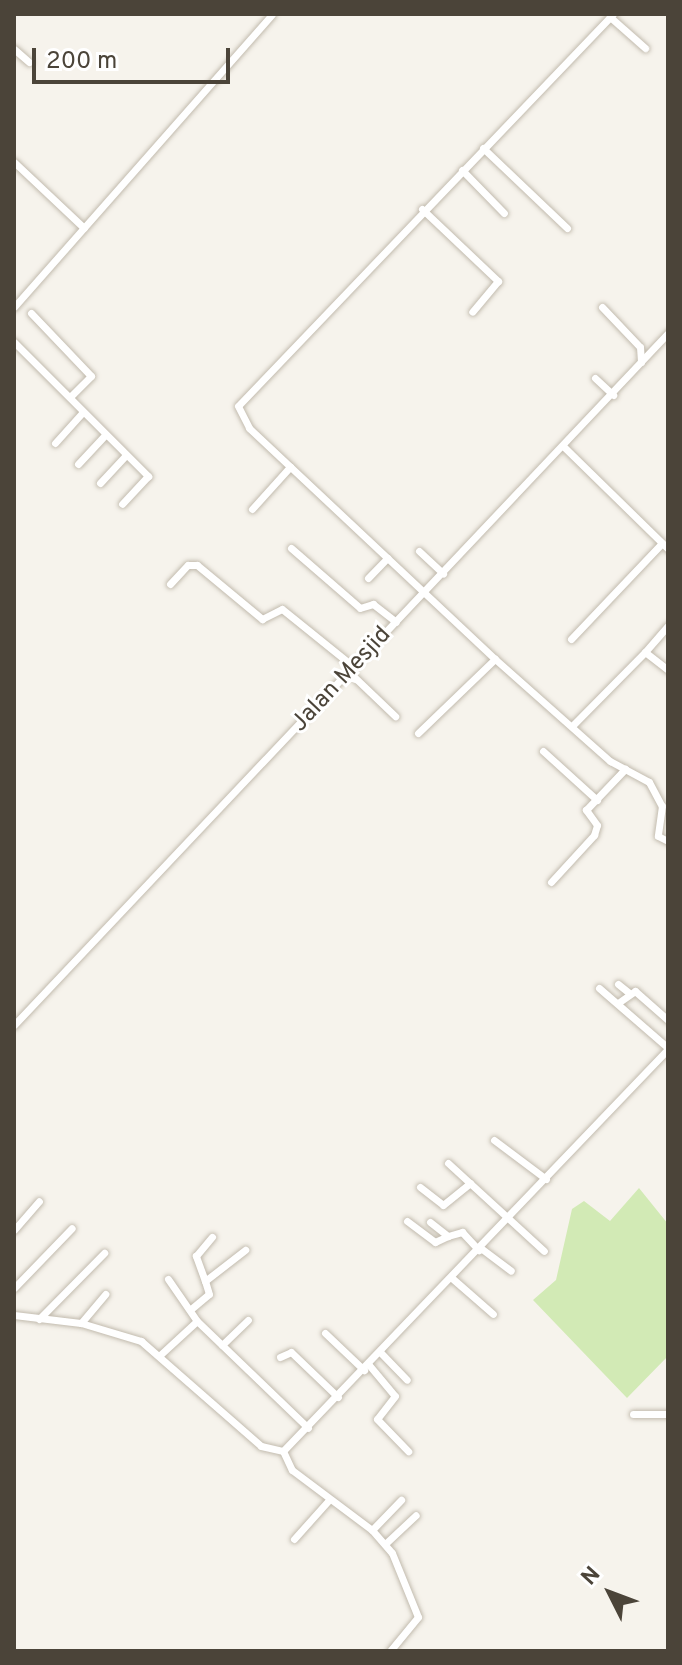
<!DOCTYPE html>
<style>
body{margin:0}
#map{position:relative;width:682px;height:1665px;overflow:hidden;background:#f6f3ec;font-family:Overpass,sans-serif}
div>[style]{position:absolute}
.green>*{inset:0;background:#d2eab5}
.roads{filter:drop-shadow(0 0 2px #c2bbae) drop-shadow(0 0 2px #c2bbae)}
.street>*{height:7px;margin:-3.5px;padding:0 3.5px;transform-origin:3.5px;border-radius:3.5px;background:#fff}
span{translate:-50% -50%;white-space:nowrap;text-align:center;line-height:1.15;-webkit-text-stroke:6px #fff;paint-order:stroke}
.street-label{font-size:24px;color:#4b4439}
.frame{position:absolute;inset:0;border:16px solid #4b4439;pointer-events:none}
.north{position:absolute;left:570px;top:1553px;width:80px;height:80px;-webkit-text-stroke:6px #fff;paint-order:stroke;rotate:312deg;font-size:22px;font-weight:700;line-height:32px;text-align:center;color:#4b4439}
.north::after{content:'';display:block;margin:auto;width:28px;height:36px;background:#4b4439;clip-path:polygon(50% 0,100% 100%,50% 72%,0 100%)}
.scale{position:absolute;left:32px;top:48px;width:198px;height:36px;box-sizing:border-box;border:4px solid #4b4439;border-top:0;padding-left:10px;font-size:24px;line-height:28px;white-space:nowrap;color:#4b4439;-webkit-text-stroke:6px #fff;paint-order:stroke}
</style>
<div id="map">
<div class="green">
<i style="clip-path:polygon(639px 1188px,668px 1224px,668px 1356px,627px 1398px,533px 1300px,556px 1280px,572px 1209px,584px 1201px,610px 1221px)"></i>
</div>
<div class="roads">
<div class="street">
<i style="left:613px;top:14px;width:542px;rotate:133.73deg"></i>
<i style="left:238px;top:406px;width:25px;rotate:63deg"></i>
<i style="left:249px;top:428px;width:337px;rotate:43.2deg"></i>
<i style="left:495px;top:659px;width:154px;rotate:41.6deg"></i>
<i style="left:610px;top:761px;width:44px;rotate:28.3deg"></i>
<i style="left:649px;top:782px;width:27px;rotate:62deg"></i>
<i style="left:662px;top:806px;width:30px;rotate:98deg"></i>
<i style="left:658px;top:836px;width:11px;rotate:27deg"></i>
<i style="left:610px;top:17px;width:47px;rotate:41.5deg"></i>
<i style="left:14px;top:49px;width:20px;rotate:41deg"></i>
<i style="left:483px;top:148px;width:116px;rotate:43.6deg"></i>
<i style="left:14px;top:162px;width:96px;rotate:43.3deg"></i>
<i style="left:462px;top:170px;width:60px;rotate:45.7deg"></i>
<i style="left:422px;top:209px;width:105px;rotate:43.5deg"></i>
<i style="left:498px;top:281px;width:40px;rotate:130deg"></i>
<i style="left:14px;top:307px;width:390px;rotate:-48.6deg"></i>
<i style="left:602px;top:307px;width:55px;rotate:46.5deg"></i>
<i style="left:640px;top:347px;width:15px;rotate:86deg"></i>
<i style="left:31px;top:313px;width:87px;rotate:46.4deg"></i>
<i style="left:91px;top:376px;width:28px;rotate:135deg"></i>
<i style="left:14px;top:342px;width:190px;rotate:45deg"></i>
<i style="left:148px;top:476px;width:38px;rotate:133deg"></i>
<i style="left:595px;top:378px;width:25px;rotate:43deg"></i>
<i style="left:55px;top:443px;width:40px;rotate:-48deg"></i>
<i style="left:563px;top:446px;width:147px;rotate:44.4deg"></i>
<i style="left:78px;top:464px;width:40px;rotate:-47deg"></i>
<i style="left:100px;top:483px;width:38px;rotate:-47deg"></i>
<i style="left:252px;top:509px;width:57px;rotate:-47.9deg"></i>
<i style="left:291px;top:548px;width:91px;rotate:41deg"></i>
<i style="left:360px;top:608px;width:14px;rotate:-17deg"></i>
<i style="left:373px;top:604px;width:29px;rotate:38deg"></i>
<i style="left:419px;top:551px;width:33px;rotate:43deg"></i>
<i style="left:368px;top:578px;width:28px;rotate:-46deg"></i>
<i style="left:170px;top:584px;width:26px;rotate:-47deg"></i>
<i style="left:188px;top:565px;width:9px"></i>
<i style="left:197px;top:565px;width:85px;rotate:39.7deg"></i>
<i style="left:262px;top:619px;width:22px;rotate:-27deg"></i>
<i style="left:282px;top:609px;width:92px;rotate:38.9deg"></i>
<i style="left:571px;top:639px;width:132px;rotate:-46.5deg"></i>
<i style="left:645px;top:652px;width:35px;rotate:-49deg"></i>
<i style="left:349px;top:672px;width:64px;rotate:43.7deg"></i>
<i style="left:572px;top:726px;width:104px;rotate:-45.4deg"></i>
<i style="left:645px;top:652px;width:29px;rotate:38deg"></i>
<i style="left:418px;top:733px;width:107px;rotate:-43.9deg"></i>
<i style="left:543px;top:751px;width:73px;rotate:42.2deg"></i>
<i style="left:551px;top:882px;width:64px;rotate:-47.5deg"></i>
<i style="left:594px;top:835px;width:10px;rotate:-73deg"></i>
<i style="left:597px;top:825px;width:19px;rotate:-126deg"></i>
<i style="left:586px;top:810px;width:57px;rotate:-46.4deg"></i>
<i style="left:618px;top:984px;width:14px;rotate:39deg"></i>
<i style="left:599px;top:988px;width:91px;rotate:41deg"></i>
<i style="left:618px;top:1003px;width:21px;rotate:-35deg"></i>
<i style="left:635px;top:991px;width:44px;rotate:41.3deg"></i>
<i style="left:14px;top:1025px;width:952px;rotate:-46.62deg"></i>
<i style="left:494px;top:1140px;width:65px;rotate:36.9deg"></i>
<i style="left:448px;top:1163px;width:130px;rotate:42.5deg"></i>
<i style="left:420px;top:1187px;width:29px;rotate:38deg"></i>
<i style="left:443px;top:1205px;width:35px;rotate:-39deg"></i>
<i style="left:407px;top:1221px;width:35px;rotate:37deg"></i>
<i style="left:435px;top:1242px;width:14px;rotate:-25deg"></i>
<i style="left:430px;top:1222px;width:23px;rotate:38deg"></i>
<i style="left:448px;top:1236px;width:15px;rotate:-16deg"></i>
<i style="left:462px;top:1232px;width:25px;rotate:47deg"></i>
<i style="left:14px;top:1230px;width:38px;rotate:-49deg"></i>
<i style="left:482px;top:1249px;width:36px;rotate:37deg"></i>
<i style="left:168px;top:1279px;width:51px;rotate:55.4deg"></i>
<i style="left:197px;top:1321px;width:154px;rotate:43.9deg"></i>
<i style="left:453px;top:1279px;width:53px;rotate:41.2deg"></i>
<i style="left:205px;top:1281px;width:27px;rotate:-110deg"></i>
<i style="left:196px;top:1256px;width:25px;rotate:-50deg"></i>
<i style="left:14px;top:1288px;width:83px;rotate:-46deg"></i>
<i style="left:191px;top:1309px;width:23px;rotate:-40deg"></i>
<i style="left:209px;top:1294px;width:14px;rotate:-107deg"></i>
<i style="left:205px;top:1281px;width:51px;rotate:-37.8deg"></i>
<i style="left:14px;top:1315px;width:67px;rotate:6.8deg"></i>
<i style="left:81px;top:1323px;width:63px;rotate:16.7deg"></i>
<i style="left:141px;top:1341px;width:159px;rotate:41.2deg"></i>
<i style="left:261px;top:1446px;width:23px;rotate:13deg"></i>
<i style="left:283px;top:1451px;width:557px;rotate:-46.24deg"></i>
<i style="left:39px;top:1319px;width:93px;rotate:-45.4deg"></i>
<i style="left:81px;top:1323px;width:38px;rotate:-50deg"></i>
<i style="left:325px;top:1333px;width:54px;rotate:43.5deg"></i>
<i style="left:222px;top:1345px;width:36px;rotate:-44deg"></i>
<i style="left:381px;top:1353px;width:37px;rotate:46deg"></i>
<i style="left:160px;top:1355px;width:50px;rotate:-42.6deg"></i>
<i style="left:280px;top:1357px;width:12px;rotate:-24deg"></i>
<i style="left:291px;top:1352px;width:65px;rotate:43.8deg"></i>
<i style="left:369px;top:1365px;width:40px;rotate:50deg"></i>
<i style="left:395px;top:1396px;width:29px;rotate:128deg"></i>
<i style="left:377px;top:1419px;width:45px;rotate:45.9deg"></i>
<i style="left:633px;top:1414px;width:35px"></i>
<i style="left:283px;top:1451px;width:21px;rotate:65deg"></i>
<i style="left:292px;top:1470px;width:100px;rotate:36.9deg"></i>
<i style="left:372px;top:1530px;width:30px;rotate:49deg"></i>
<i style="left:392px;top:1553px;width:69px;rotate:67.9deg"></i>
<i style="left:418px;top:1617px;width:44px;rotate:129.5deg"></i>
<i style="left:372px;top:1530px;width:42px;rotate:-46deg"></i>
<i style="left:294px;top:1539px;width:51px;rotate:-48.2deg"></i>
<i style="left:385px;top:1544px;width:42px;rotate:-43.1deg"></i>
</div>
</div>
<div class="street-label">
<span style="left:342px;top:680px;rotate:-47deg">Jalan Mesjid</span>
</div>
<div class="frame"></div>
<div class="north">N</div>
<div class="scale">200 m</div>
</div>
